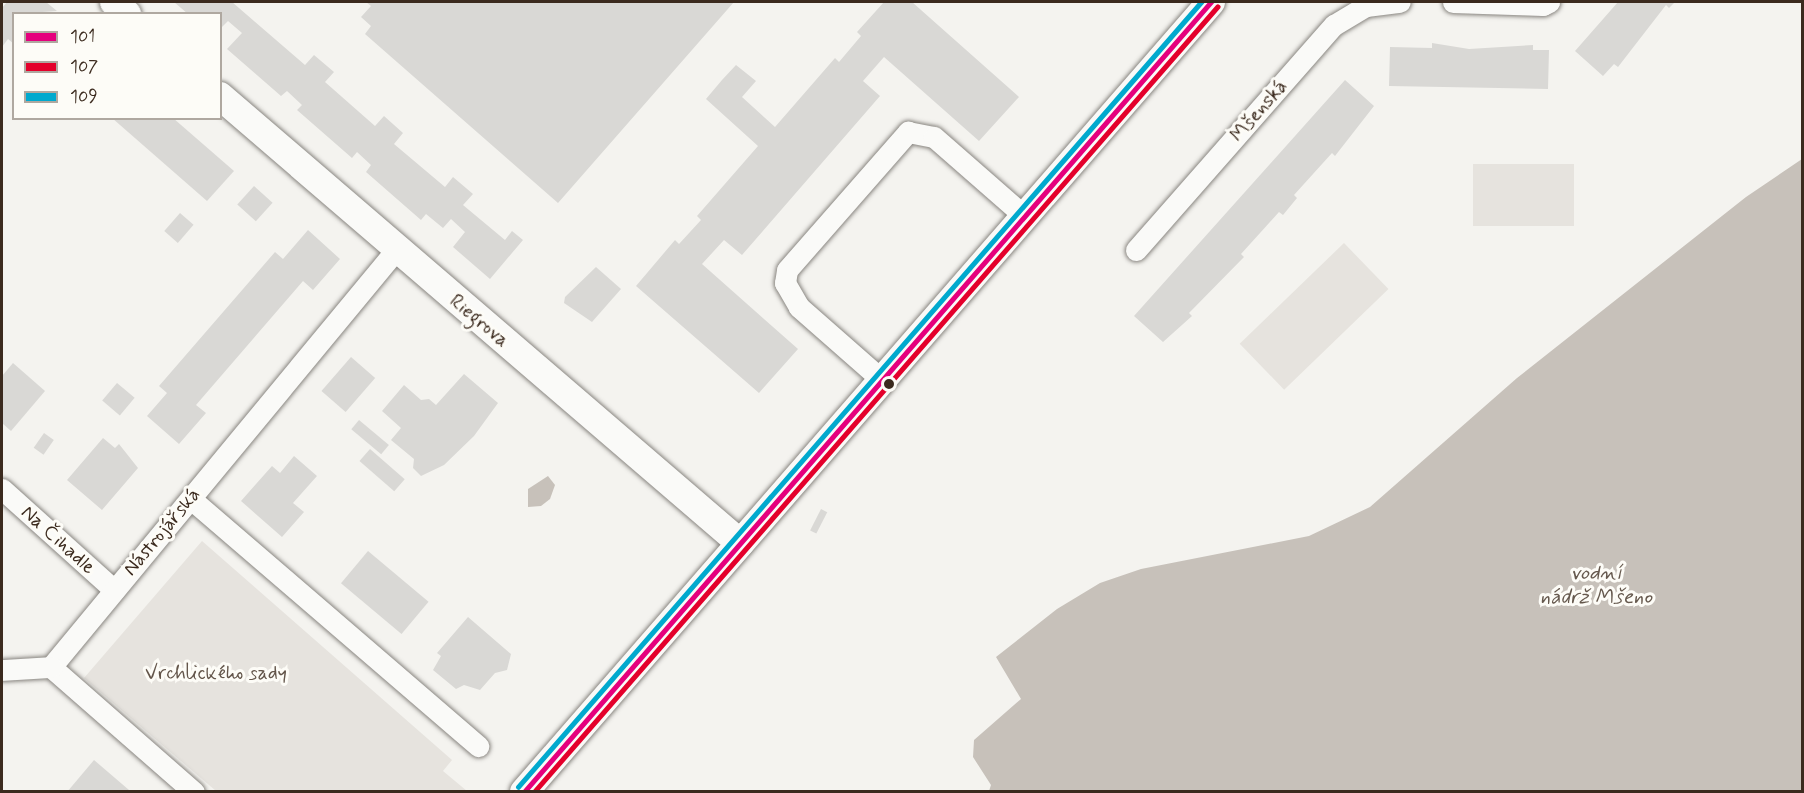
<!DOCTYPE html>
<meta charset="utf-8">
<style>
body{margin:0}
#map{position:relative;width:1804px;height:793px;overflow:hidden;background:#f4f3ef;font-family:Mynerve,sans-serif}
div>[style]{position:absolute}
.built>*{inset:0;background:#e6e3de;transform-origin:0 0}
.water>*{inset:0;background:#c7c1ba}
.building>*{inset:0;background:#d9d8d5;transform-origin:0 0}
.roads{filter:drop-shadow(0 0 2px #898681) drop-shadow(0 0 2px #898681)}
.street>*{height:21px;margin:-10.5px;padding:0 10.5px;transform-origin:10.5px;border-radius:10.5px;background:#fafaf8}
.secondary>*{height:28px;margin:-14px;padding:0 14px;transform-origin:14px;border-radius:14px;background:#fafaf8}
.bus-1>*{height:4.5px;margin:-2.25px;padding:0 2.25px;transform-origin:2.25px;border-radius:2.25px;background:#e5007d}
.bus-2>*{height:4.5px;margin:-2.25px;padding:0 2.25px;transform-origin:2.25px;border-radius:2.25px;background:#e4002b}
.bus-3>*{height:4.5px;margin:-2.25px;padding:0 2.25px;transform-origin:2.25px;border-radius:2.25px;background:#00a9ce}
.dots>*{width:16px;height:16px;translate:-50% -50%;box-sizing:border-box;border:3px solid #fdfcf7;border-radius:50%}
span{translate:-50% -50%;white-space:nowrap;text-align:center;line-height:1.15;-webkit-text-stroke:6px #fdfcf7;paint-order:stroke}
.street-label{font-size:20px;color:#3b2a1e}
.park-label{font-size:20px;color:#63554a}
.water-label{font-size:21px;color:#65584d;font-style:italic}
.frame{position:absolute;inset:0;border:3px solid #3b2a1e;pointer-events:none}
.legend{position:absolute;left:12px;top:12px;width:210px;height:108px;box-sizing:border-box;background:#fdfcf7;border:2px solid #afa8a0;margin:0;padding:8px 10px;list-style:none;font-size:18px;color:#3b2a1e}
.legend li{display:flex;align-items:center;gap:12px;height:30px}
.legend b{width:30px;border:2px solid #afa8a0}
</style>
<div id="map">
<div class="built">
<i style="left:1473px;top:164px;width:101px;height:62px"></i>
<i style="left:1344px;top:243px;width:64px;height:145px;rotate:46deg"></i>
<i style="clip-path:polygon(202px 541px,452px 760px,443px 771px,467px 791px,216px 791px,84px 678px)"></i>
</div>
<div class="water">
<i style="clip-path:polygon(1802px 159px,1802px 791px,989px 791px,991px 785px,973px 757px,974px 740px,1021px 699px,996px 657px,1057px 609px,1100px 583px,1141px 569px,1309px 536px,1370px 507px,1517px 378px,1746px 197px)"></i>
<i style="clip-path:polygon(548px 476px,555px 485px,550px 499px,541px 506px,528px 507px,528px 489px)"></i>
</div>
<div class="building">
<i style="clip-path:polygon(7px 2px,46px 2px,57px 11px,14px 14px,14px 44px,8px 39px,2px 47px,2px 8px)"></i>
<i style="clip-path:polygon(174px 2px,232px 2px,305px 65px,314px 55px,334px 72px,325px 82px,375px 126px,384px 116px,403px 133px,394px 144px,445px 187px,453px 177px,473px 194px,463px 205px,505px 240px,512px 231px,523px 240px,490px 279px,453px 247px,465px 232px,451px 219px,443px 228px,426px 214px,421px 220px,366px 172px,371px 165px,357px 152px,352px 158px,297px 110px,302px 105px,287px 91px,281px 96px,227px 49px,242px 33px,228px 21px,220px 29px,220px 14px,188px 14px)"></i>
<i style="clip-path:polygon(366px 2px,734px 2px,558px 203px,365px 34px,371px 26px,361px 17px,371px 6px)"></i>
<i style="clip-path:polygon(884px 2px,912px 2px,1019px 97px,979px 141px,884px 57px,863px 81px,880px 96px,742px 255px,724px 240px,702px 264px,798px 349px,759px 393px,636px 286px,675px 240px,679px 244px,701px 220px,697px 216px,758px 146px,706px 99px,722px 80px,736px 65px,756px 81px,742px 97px,775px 127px,835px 58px,839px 62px,861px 36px,857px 32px)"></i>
<i style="clip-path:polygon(1618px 2px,1675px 2px,1669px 8px,1666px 5px,1618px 67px,1614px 64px,1603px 76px,1575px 51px)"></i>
<i style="clip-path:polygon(1432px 43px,1469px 49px,1533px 45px,1533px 50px,1549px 50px,1548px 89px,1389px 86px,1390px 47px,1432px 48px)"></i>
<i style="clip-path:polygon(1345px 80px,1374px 106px,1335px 156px,1332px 153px,1294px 195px,1297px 198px,1283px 215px,1279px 212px,1241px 254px,1244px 257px,1189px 313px,1192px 316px,1163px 342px,1134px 316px)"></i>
<i style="clip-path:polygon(112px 118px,173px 118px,234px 171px,207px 201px)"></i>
<i style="left:254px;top:186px;width:25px;height:25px;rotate:42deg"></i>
<i style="left:180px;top:213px;width:18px;height:24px;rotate:41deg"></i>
<i style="clip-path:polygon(308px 230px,340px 259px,313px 290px,303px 281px,196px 405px,206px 413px,179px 444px,147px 416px,167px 393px,159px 386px,275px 252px,283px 259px)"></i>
<i style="clip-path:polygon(596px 267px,621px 289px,592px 322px,564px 303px,565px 297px)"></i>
<i style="left:351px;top:357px;width:32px;height:45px;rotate:41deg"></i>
<i style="clip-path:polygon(13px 363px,45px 391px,11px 431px,2px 423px,2px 376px)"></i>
<i style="clip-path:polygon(464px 374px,498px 403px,474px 436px,444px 465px,421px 476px,413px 468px,414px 459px,391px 440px,401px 428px,382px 411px,404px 385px,421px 400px,429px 399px,436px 405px)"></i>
<i style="left:117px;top:383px;width:23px;height:23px;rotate:40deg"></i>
<i style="left:359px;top:420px;width:39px;height:12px;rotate:40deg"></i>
<i style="left:44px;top:433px;width:12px;height:18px;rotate:35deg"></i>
<i style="clip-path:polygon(103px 438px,115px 448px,119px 444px,138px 468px,102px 510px,67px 480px)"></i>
<i style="left:370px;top:449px;width:46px;height:16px;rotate:41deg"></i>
<i style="clip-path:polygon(294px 456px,317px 476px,293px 503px,304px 512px,282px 537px,241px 501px,272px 466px,280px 473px)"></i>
<i style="left:821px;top:509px;width:7px;height:24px;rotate:27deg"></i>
<i style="left:368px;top:551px;width:79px;height:42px;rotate:40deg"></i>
<i style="clip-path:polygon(468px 617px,511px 654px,507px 670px,495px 673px,480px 690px,464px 685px,456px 689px,433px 670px,441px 656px,437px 653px)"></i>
<i style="clip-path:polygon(94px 760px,129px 790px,127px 792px,67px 792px)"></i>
</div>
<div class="roads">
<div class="street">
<i style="left:1453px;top:2px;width:90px;rotate:1.9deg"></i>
<i style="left:1543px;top:5px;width:7px;rotate:-27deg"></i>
<i style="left:1136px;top:250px;width:300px;rotate:-48.7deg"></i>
<i style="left:1334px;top:25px;width:37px;rotate:-31deg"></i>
<i style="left:1366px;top:6px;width:34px;rotate:-7deg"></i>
<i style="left:882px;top:380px;width:111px;rotate:-138.7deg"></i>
<i style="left:799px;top:307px;width:28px;rotate:-120deg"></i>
<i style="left:785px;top:283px;width:13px;rotate:-81deg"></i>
<i style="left:787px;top:270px;width:184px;rotate:-48.8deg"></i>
<i style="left:908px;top:132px;width:26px;rotate:11deg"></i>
<i style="left:934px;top:137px;width:118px;rotate:41.2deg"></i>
<i style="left:2px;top:489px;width:151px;rotate:42deg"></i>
<i style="left:191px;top:499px;width:379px;rotate:40.7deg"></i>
<i style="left:51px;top:667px;width:540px;rotate:-50.41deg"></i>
<i style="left:51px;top:667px;width:190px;rotate:41.2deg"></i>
<i style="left:2px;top:670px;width:49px;rotate:-3.5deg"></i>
</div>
<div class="secondary">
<i style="left:114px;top:2px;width:18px;rotate:43deg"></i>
<i style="left:220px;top:96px;width:686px;rotate:40.68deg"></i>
<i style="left:524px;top:792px;width:1047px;rotate:-48.99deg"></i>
</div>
</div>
<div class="bus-1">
<i style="left:524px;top:792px;width:1047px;rotate:-48.99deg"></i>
</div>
<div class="bus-2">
<i style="left:534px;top:792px;width:1041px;rotate:-48.97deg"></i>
</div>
<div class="bus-3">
<i style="left:518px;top:787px;width:1041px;rotate:-48.97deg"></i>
</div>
<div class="dots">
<i style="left:889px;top:384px;background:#3b2a1e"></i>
</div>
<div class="street-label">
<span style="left:1259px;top:111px;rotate:-49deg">Mšenská</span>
<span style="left:479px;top:321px;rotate:40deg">Riegrova</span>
<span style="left:162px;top:532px;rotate:-50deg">Nástrojářská</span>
<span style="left:58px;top:540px;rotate:42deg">Na Čihadle</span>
</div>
<div class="park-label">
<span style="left:216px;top:673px">Vrchlického sady</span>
</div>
<div class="water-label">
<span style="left:1596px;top:585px">vodní<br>nádrž Mšeno</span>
</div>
<div class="frame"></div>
<ul class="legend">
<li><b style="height:8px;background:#e5007d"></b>101</li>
<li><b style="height:8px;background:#e4002b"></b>107</li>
<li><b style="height:8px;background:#00a9ce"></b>109</li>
</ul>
</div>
